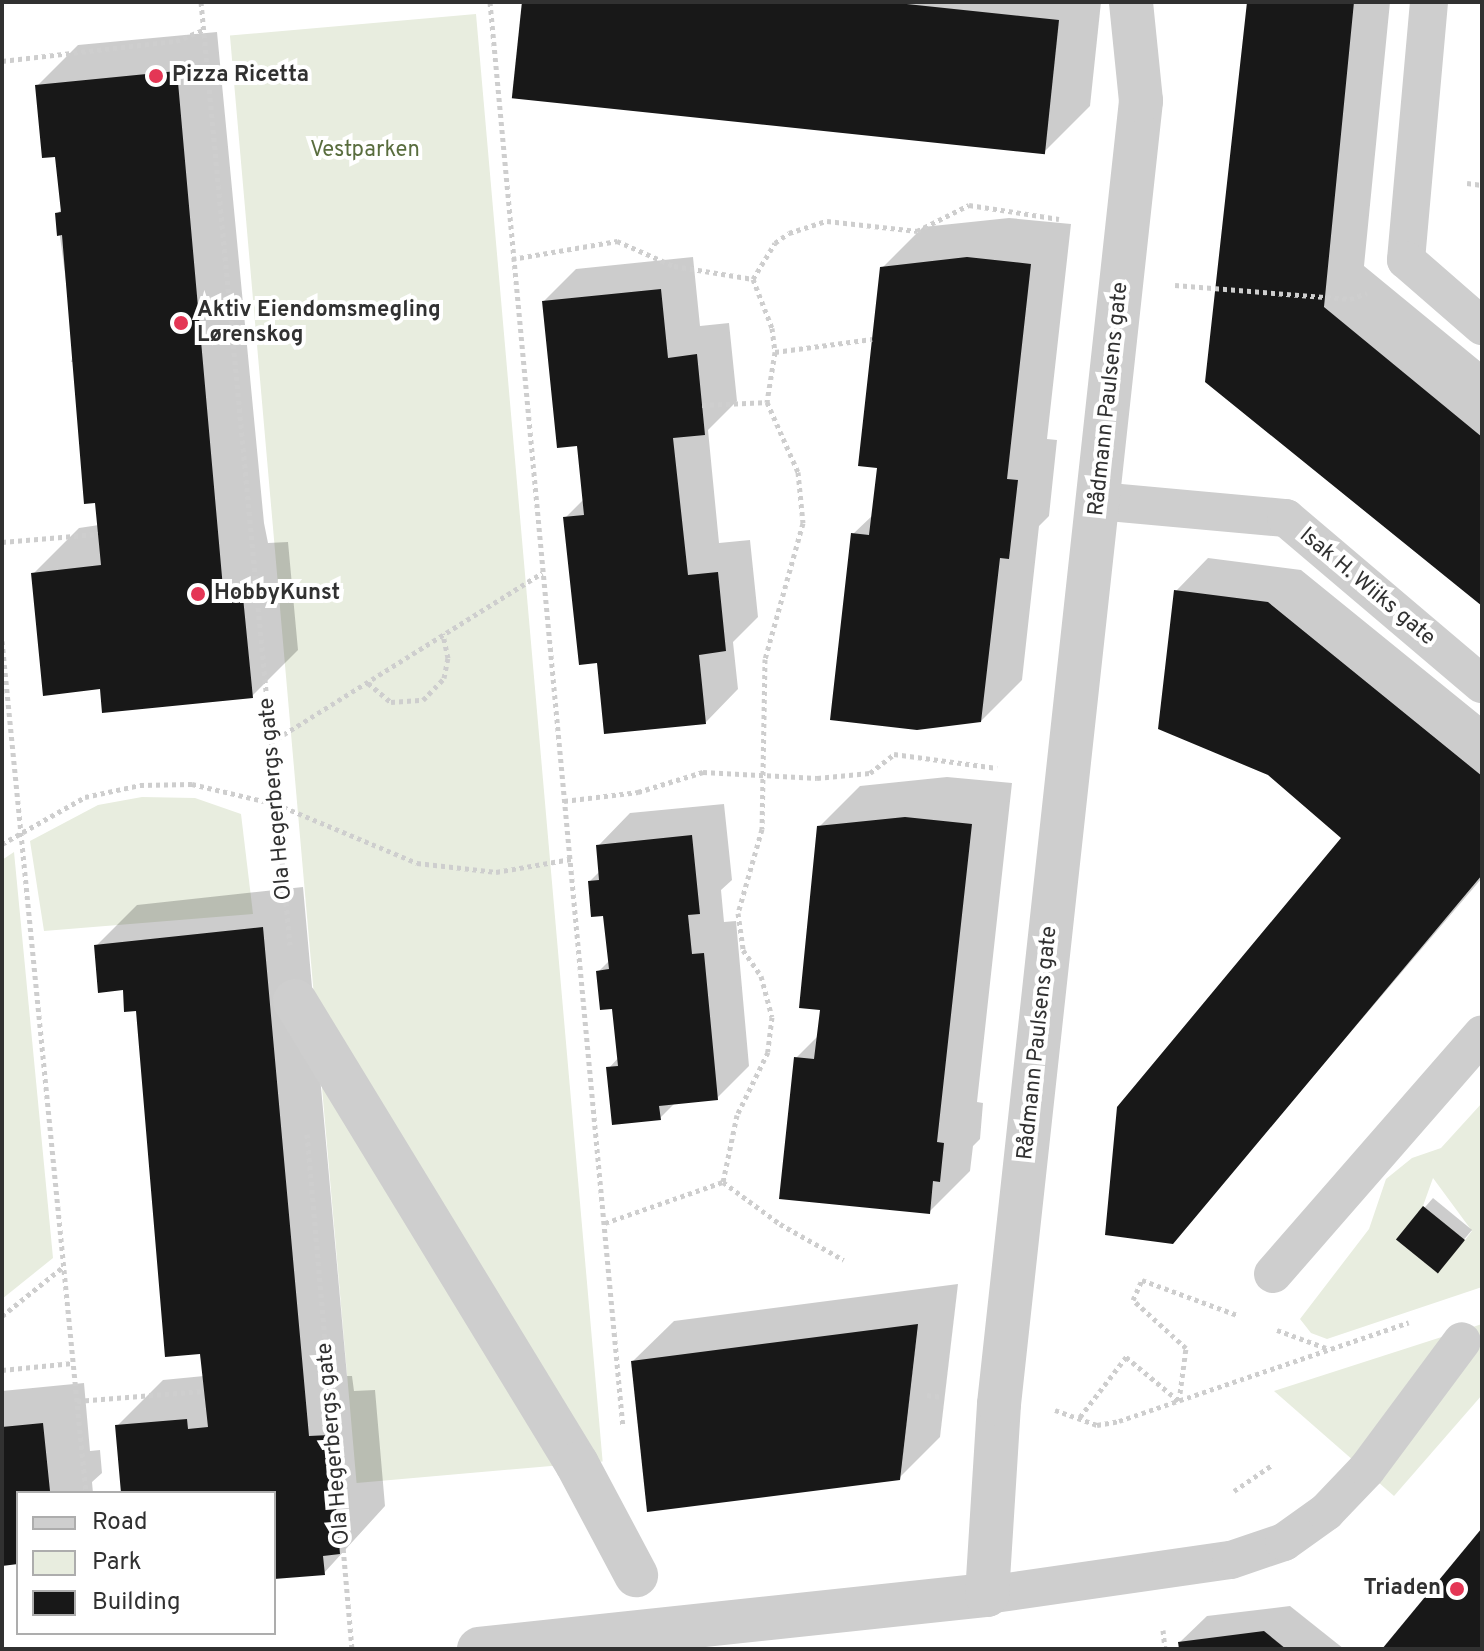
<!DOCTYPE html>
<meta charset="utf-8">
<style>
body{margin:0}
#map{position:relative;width:1484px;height:1651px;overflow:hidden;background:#fff;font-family:Overpass,sans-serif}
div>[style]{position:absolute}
.green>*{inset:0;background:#e8eddf;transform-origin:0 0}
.shadow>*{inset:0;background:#0003}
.building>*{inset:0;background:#181818;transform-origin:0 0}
.path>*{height:5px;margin-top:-2.5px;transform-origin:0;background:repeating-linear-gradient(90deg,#cecece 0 4px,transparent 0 8px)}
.lane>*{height:38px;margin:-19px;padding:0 19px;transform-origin:19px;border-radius:19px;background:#cecece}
.street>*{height:44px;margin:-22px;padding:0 22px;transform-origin:22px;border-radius:22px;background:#cecece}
.dots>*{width:22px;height:22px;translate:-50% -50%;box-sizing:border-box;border:4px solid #fff;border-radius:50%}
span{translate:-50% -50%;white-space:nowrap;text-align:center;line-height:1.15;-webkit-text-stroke:8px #fff;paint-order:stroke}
.poi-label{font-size:22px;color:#313131;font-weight:700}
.left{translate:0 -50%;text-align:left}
.right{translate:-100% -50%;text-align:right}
.park-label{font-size:22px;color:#596d3e}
.street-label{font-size:22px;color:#313131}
.frame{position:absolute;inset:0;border:4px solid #313131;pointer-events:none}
.legend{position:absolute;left:16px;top:1491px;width:260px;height:144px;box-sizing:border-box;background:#fff;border:2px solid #adadad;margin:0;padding:10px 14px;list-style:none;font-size:24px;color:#313131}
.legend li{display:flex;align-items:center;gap:16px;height:40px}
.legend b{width:40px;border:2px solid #adadad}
</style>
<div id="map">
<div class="green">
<i style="left:476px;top:14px;width:1453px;height:247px;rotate:85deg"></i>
<i style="clip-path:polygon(142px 797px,195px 798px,241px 814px,253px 914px,44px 931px,30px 841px,98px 805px)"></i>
<i style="clip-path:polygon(14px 852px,53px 1258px,2px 1299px,2px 860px)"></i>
<i style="clip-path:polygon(evenodd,1482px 1103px,1482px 1287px,1327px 1339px,1311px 1333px,1300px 1319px,1369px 1229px,1386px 1179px,1412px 1158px,1441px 1148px,1482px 1103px,1433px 1178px,1472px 1231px,1465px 1240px,1423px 1206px,1433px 1178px)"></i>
<i style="clip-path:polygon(1482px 1324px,1482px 1395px,1394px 1496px,1274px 1391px)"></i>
</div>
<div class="shadow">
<i style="clip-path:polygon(838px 2px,1101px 2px,1090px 106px,1044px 152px,528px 75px,574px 29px)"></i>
<i style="clip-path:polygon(1249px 2px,1390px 2px,1364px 266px,1482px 363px,1482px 603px,1207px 381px)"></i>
<i style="clip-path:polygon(217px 32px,264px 523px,268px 543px,288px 542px,298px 650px,252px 696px,102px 687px,33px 574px,79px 528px,99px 525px,76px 362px,71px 362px,75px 349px,57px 214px,62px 209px,57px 155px,37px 86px,78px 45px)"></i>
<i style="clip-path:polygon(1009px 218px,1071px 224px,1047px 439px,1057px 440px,1049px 516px,1039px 526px,1022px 680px,981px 721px,853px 534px,874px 514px,879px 467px,882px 268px,923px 227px)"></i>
<i style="clip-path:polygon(693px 257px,700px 326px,729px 323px,737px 401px,708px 430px,719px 543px,750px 540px,758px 617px,733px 642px,738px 689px,706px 722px,599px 661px,565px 518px,584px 499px,579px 444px,544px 301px,576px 269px)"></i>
<i style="clip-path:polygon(1208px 558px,1301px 570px,1482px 717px,1482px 878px,1172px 1242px,1344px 837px,1176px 591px)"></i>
<i style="clip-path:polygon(947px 777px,1012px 783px,977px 1102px,983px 1103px,980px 1139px,973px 1146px,970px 1171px,929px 1212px,796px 1058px,819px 1035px,823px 1008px,819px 827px,860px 786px)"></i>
<i style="clip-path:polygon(724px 804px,732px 880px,721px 890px,724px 922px,736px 921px,749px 1066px,717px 1098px,676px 1102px,660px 1118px,609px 1068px,619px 1057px,614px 1007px,598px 972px,610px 960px,605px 914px,590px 881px,600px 871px,598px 846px,630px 813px)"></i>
<i style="clip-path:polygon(303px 887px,347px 1376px,352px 1376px,354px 1391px,375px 1390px,385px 1506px,324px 1573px,274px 1578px,274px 1493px,123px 1493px,117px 1426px,163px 1380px,204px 1376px,138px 1009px,96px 946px,137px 905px)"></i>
<i style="clip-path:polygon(1433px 1198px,1472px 1230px,1446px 1261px,1398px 1238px)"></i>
<i style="clip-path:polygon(958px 1284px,940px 1437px,899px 1478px,633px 1361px,674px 1321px)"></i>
<i style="clip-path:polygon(84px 1383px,90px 1451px,100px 1450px,102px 1473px,92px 1482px,93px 1493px,18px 1493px,18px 1562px,2px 1564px,2px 1391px)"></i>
<i style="clip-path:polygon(1290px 1606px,1344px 1649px,1181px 1649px,1180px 1642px,1207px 1616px)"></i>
</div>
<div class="building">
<i style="clip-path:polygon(1247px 2px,1354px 2px,1324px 307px,1482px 437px,1482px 606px,1205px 382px)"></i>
<i style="left:1059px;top:20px;width:135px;height:536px;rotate:96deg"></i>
<i style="clip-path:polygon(177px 71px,223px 588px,242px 587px,253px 698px,102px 713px,100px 689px,43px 696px,31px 573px,101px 565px,95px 503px,84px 504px,62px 235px,57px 236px,55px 213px,61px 212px,55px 157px,42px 158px,35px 85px)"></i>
<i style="clip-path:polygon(967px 257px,1031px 264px,1007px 479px,1018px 480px,1009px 559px,1000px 558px,981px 722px,917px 730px,830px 720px,851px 533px,869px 535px,877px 468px,858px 466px,880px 267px)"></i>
<i style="clip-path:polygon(661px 289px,668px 358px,697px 354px,705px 435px,673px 438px,688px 575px,718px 572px,726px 651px,699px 655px,706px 724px,604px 734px,597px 663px,579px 665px,563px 517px,584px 515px,577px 446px,557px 448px,542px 301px)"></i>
<i style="clip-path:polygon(1174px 590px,1268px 602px,1482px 776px,1482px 875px,1173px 1244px,1105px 1235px,1117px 1107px,1341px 838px,1268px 775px,1158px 729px)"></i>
<i style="clip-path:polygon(905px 817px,972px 824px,937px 1142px,944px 1143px,940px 1182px,933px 1181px,930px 1214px,779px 1199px,794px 1057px,814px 1059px,820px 1010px,799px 1008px,817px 826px)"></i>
<i style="clip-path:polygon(692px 835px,700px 914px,688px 915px,692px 954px,704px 953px,718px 1100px,659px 1106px,661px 1120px,612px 1125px,606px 1067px,618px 1066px,612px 1009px,600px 1010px,596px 971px,609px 969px,603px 916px,591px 917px,588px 881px,599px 880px,596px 845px)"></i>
<i style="clip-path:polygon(263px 927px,309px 1436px,330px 1435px,340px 1554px,323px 1556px,325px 1575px,274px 1579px,274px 1493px,121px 1493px,115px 1425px,187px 1419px,188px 1429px,208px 1427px,200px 1354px,165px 1357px,136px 1011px,124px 1012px,123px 990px,98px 993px,94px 945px)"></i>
<i style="left:1423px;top:1206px;width:54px;height:43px;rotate:39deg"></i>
<i style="clip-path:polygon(918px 1324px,900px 1480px,647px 1512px,631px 1361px)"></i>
<i style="clip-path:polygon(43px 1423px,50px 1491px,60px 1493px,18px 1493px,18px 1564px,2px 1566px,2px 1427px)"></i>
<i style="clip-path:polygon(1482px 1528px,1482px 1649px,1382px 1649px)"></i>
<i style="clip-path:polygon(1264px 1631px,1286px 1649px,1179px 1649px,1178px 1642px)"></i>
</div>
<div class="path">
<i style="left:201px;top:2px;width:947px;rotate:84.61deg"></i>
<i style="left:490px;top:2px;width:1431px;rotate:84.67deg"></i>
<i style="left:2px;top:61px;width:175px;rotate:-6.6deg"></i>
<i style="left:176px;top:41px;width:29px;rotate:-22deg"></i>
<i style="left:1467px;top:183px;width:15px;rotate:8deg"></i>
<i style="left:512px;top:259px;width:107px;rotate:-9.7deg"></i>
<i style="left:617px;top:241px;width:62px;rotate:23.7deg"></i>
<i style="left:674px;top:266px;width:80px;rotate:9.3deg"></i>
<i style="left:753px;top:279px;width:53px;rotate:68.8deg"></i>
<i style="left:772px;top:328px;width:24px;rotate:83deg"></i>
<i style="left:775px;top:352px;width:51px;rotate:99.1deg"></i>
<i style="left:767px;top:402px;width:77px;rotate:66.1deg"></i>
<i style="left:798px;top:472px;width:51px;rotate:84.4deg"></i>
<i style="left:803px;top:523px;width:141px;rotate:105.6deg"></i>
<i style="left:765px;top:659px;width:170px;rotate:91deg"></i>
<i style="left:762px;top:829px;width:87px;rotate:105.9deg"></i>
<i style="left:738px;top:913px;width:37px;rotate:82deg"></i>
<i style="left:743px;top:950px;width:32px;rotate:55deg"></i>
<i style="left:761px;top:976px;width:42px;rotate:75deg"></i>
<i style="left:772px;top:1017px;width:35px;rotate:97deg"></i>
<i style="left:768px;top:1052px;width:70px;rotate:116.2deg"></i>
<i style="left:737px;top:1115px;width:68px;rotate:101.8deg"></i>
<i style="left:753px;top:279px;width:42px;rotate:-58.6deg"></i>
<i style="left:775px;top:243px;width:17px;rotate:-36deg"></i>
<i style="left:789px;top:233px;width:40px;rotate:-18deg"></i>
<i style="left:827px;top:221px;width:91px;rotate:6.3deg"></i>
<i style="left:917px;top:231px;width:58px;rotate:-26.6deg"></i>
<i style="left:969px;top:205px;width:91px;rotate:8.8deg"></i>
<i style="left:1175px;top:285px;width:176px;rotate:4.6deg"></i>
<i style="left:1350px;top:299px;width:18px;rotate:-19deg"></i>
<i style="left:775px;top:352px;width:98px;rotate:-7.6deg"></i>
<i style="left:702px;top:405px;width:65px;rotate:-2.6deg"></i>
<i style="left:2px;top:542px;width:96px;rotate:-4.8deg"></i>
<i style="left:2px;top:641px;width:856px;rotate:84.37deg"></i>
<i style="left:368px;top:683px;width:30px;rotate:40deg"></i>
<i style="left:391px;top:702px;width:32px;rotate:-4deg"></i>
<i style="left:423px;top:700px;width:30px;rotate:-46deg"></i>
<i style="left:444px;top:678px;width:20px;rotate:-79deg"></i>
<i style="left:448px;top:658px;width:25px;rotate:-102deg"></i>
<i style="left:270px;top:743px;width:321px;rotate:-32deg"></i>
<i style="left:564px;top:801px;width:75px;rotate:-6.9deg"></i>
<i style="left:638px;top:792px;width:68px;rotate:-17.1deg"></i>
<i style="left:703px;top:772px;width:114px;rotate:3deg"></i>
<i style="left:817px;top:778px;width:53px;rotate:-5.4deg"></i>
<i style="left:870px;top:773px;width:31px;rotate:-38deg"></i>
<i style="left:894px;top:754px;width:104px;rotate:7.7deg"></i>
<i style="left:2px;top:844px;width:95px;rotate:-29.5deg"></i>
<i style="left:85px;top:797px;width:56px;rotate:-12.3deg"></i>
<i style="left:140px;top:785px;width:52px;rotate:-1.1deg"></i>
<i style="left:192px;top:784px;width:86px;rotate:13.4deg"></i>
<i style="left:276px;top:804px;width:153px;rotate:22.7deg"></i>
<i style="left:417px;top:863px;width:80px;rotate:6.5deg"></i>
<i style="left:496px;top:872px;width:76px;rotate:-9.8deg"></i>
<i style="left:307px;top:1134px;width:517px;rotate:85.01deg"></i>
<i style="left:605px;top:1223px;width:125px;rotate:-19.2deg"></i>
<i style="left:723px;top:1182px;width:71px;rotate:36.4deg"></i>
<i style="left:780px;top:1224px;width:73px;rotate:29.4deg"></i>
<i style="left:2px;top:1316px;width:78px;rotate:-38.8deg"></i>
<i style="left:1277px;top:1330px;width:52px;rotate:20.2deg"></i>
<i style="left:2px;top:1370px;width:71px;rotate:-5.6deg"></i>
<i style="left:927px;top:1395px;width:15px;rotate:8deg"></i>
<i style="left:77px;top:1401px;width:127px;rotate:-4.5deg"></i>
<i style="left:1055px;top:1410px;width:45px;rotate:19.7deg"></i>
<i style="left:1097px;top:1425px;width:22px;rotate:-10deg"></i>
<i style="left:1119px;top:1421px;width:306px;rotate:-18.8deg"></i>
<i style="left:1080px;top:1417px;width:76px;rotate:-52.5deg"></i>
<i style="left:1126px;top:1357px;width:69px;rotate:39.7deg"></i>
<i style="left:1179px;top:1401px;width:53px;rotate:-82.5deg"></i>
<i style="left:1186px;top:1348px;width:72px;rotate:-137.8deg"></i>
<i style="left:1133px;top:1300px;width:22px;rotate:-66deg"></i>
<i style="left:1142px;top:1280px;width:101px;rotate:20.2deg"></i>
<i style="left:1234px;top:1491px;width:46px;rotate:-34.4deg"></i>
<i style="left:1163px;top:1630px;width:19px;rotate:84deg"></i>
</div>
<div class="lane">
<i style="left:1429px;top:2px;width:259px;rotate:95.1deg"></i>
<i style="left:1406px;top:260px;width:101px;rotate:41deg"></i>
<i style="left:1098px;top:501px;width:189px;rotate:5.2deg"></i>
<i style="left:1286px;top:518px;width:257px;rotate:40.3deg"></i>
<i style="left:1273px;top:1274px;width:318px;rotate:-48.9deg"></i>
<i style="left:987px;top:1595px;width:246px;rotate:-8.2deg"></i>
<i style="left:1231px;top:1560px;width:56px;rotate:-18.8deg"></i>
<i style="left:1284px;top:1542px;width:52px;rotate:-35.5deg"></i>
<i style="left:1326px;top:1512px;width:59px;rotate:-46.4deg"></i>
<i style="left:1367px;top:1469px;width:159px;rotate:-53.4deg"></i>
</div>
<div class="street">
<i style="left:295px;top:1001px;width:542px;rotate:58.66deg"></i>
<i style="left:577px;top:1464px;width:126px;rotate:62deg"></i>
<i style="left:479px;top:1649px;width:511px;rotate:-6.07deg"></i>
<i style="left:987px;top:1595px;width:191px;rotate:-86.4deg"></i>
<i style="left:999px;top:1404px;width:1311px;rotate:-83.78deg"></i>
<i style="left:1141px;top:101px;width:100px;rotate:-95.8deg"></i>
</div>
<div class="dots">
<i style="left:156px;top:76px;background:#e43655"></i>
<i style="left:181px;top:323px;background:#e43655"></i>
<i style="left:198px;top:594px;background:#e43655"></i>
<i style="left:1457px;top:1589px;background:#e43655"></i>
</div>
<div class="poi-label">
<span class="left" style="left:172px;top:76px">Pizza Ricetta</span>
<span class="left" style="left:197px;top:323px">Aktiv Eiendomsmegling<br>Lørenskog</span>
<span class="left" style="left:214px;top:594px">HobbyKunst</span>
<span class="right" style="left:1441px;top:1589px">Triaden</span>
</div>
<div class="park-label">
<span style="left:365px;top:151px">Vestparken</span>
</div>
<div class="street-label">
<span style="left:1109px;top:399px;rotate:-84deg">Rådmann Paulsens gate</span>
<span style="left:1367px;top:587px;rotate:40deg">Isak H. Wiiks gate</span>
<span style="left:276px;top:799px;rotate:-95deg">Ola Hegerbergs gate</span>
<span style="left:1038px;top:1043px;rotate:-84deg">Rådmann Paulsens gate</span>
<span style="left:334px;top:1444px;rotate:-95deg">Ola Hegerbergs gate</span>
</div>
<div class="frame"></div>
<ul class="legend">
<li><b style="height:10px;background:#cecece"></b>Road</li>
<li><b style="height:22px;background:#e8eddf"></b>Park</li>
<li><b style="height:22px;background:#181818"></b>Building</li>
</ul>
</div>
